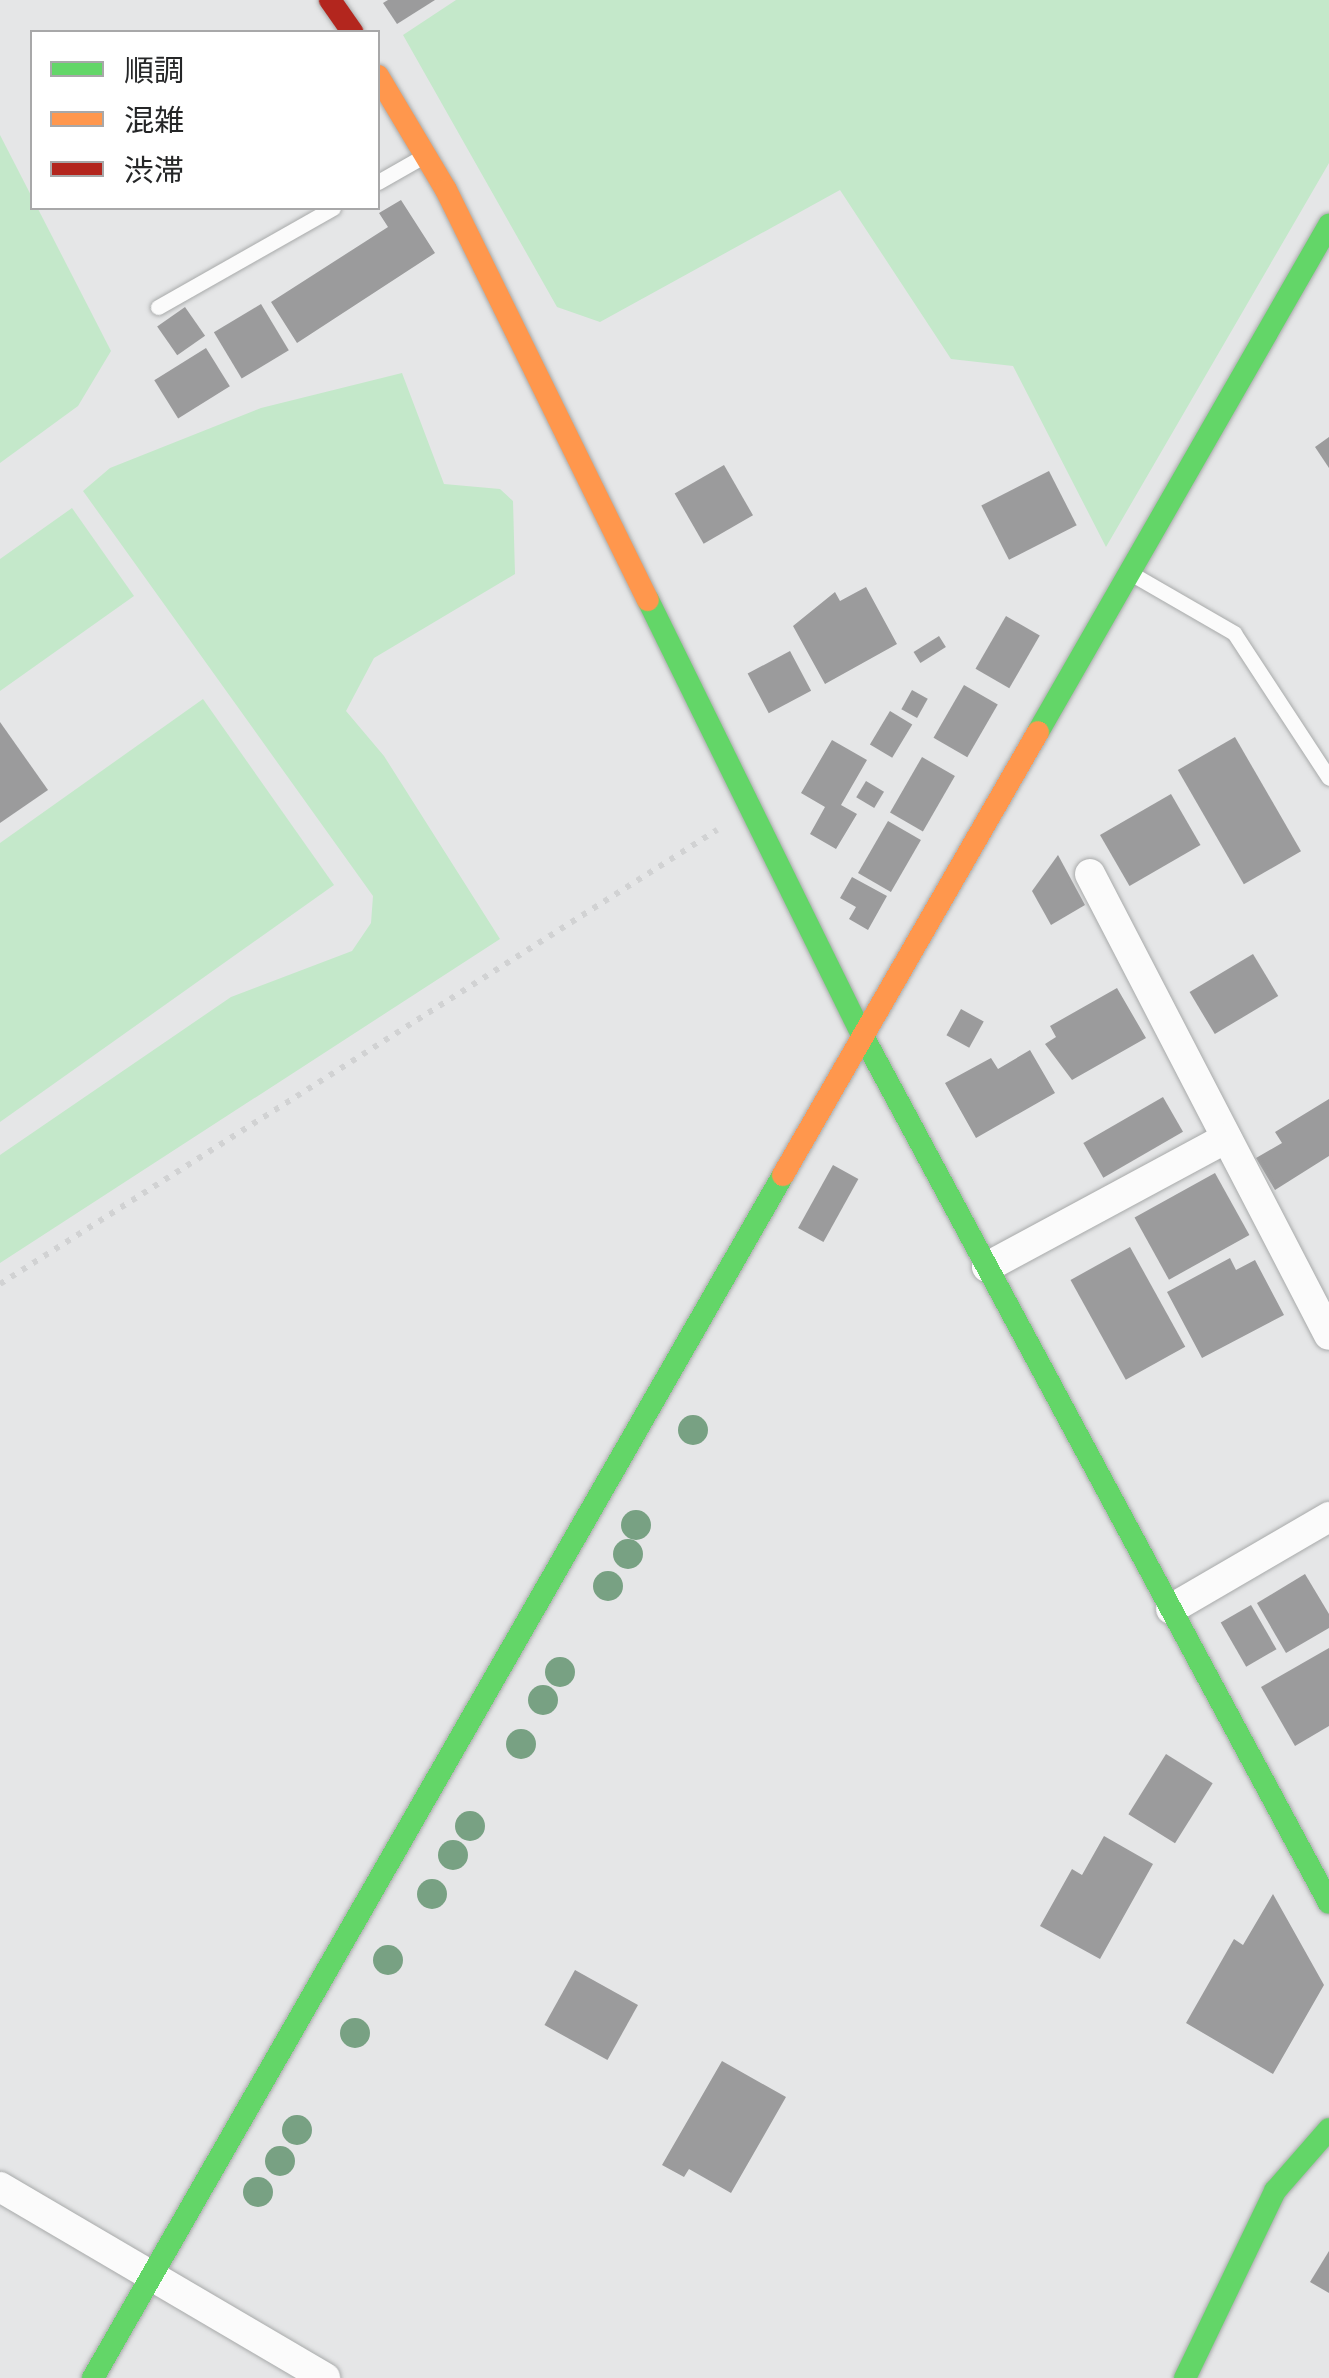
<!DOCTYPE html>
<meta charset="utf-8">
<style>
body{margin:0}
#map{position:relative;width:1329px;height:2378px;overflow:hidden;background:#e5e6e7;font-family:"Nunito Sans","Noto Sans JP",sans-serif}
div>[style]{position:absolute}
.green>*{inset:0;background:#c4e8ca}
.building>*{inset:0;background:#9b9b9c;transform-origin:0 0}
.path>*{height:6px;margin-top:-3px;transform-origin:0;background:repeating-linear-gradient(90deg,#d1d2d3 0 5px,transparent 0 13px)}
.roads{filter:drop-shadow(0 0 2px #a8aaaa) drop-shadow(0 0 2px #a8aaaa)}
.lane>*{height:15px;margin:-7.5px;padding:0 7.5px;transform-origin:7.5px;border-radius:7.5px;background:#fbfbfb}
.street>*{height:30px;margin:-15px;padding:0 15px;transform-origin:15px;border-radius:15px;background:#fbfbfb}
.fast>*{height:22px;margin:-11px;padding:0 11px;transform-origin:11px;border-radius:11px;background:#63d668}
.slow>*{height:22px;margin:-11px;padding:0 11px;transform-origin:11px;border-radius:11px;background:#ff974d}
.jam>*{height:22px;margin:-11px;padding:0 11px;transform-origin:11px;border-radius:11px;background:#b3261e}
.trees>*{width:30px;height:30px;margin:-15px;border-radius:50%;background:#78a183}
span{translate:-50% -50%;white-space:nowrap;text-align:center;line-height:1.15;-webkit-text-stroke:10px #fff;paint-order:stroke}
.legend{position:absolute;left:30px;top:30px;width:350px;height:180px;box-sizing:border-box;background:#fff;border:2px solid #a8a8a9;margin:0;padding:12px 18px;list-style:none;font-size:30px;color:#252627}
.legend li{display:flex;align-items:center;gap:20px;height:50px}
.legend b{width:50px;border:2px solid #a8a8a9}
</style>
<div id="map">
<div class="green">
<i style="clip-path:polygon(456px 0,1329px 0,1329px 163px,1106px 547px,1013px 366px,951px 359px,840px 190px,600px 322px,557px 307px,403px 35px)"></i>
<i style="clip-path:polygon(0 135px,111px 351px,78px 406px,0 463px)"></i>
<i style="clip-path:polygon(402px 373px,444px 484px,500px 489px,513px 501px,515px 574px,374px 658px,346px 711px,384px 756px,500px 939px,0 1263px,0 1155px,231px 997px,352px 951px,371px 923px,373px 896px,83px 491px,110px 468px,261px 408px)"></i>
<i style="clip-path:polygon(72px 508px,134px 596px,0 691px,0 559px)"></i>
<i style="clip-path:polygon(203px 699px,334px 885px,0 1122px,0 843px)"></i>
</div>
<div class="building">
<i style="clip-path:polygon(388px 0,435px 0,397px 24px,383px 3px)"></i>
<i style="clip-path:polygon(401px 200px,435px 253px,297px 343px,271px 302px,388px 227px,379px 213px)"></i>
<i style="left:261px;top:304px;width:54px;height:55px;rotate:59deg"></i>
<i style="left:185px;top:307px;width:35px;height:34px;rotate:55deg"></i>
<i style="left:206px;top:348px;width:45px;height:61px;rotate:58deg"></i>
<i style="clip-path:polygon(1329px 437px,1329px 468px,1315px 447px)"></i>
<i style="left:724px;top:465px;width:58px;height:57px;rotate:60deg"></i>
<i style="left:1049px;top:471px;width:61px;height:76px;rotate:63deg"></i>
<i style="clip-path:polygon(866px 587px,897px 644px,825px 684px,793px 626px,835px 592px,840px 601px)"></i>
<i style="left:1006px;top:616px;width:39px;height:61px;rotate:30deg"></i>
<i style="left:939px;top:636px;width:13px;height:30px;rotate:58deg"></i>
<i style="left:790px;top:651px;width:45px;height:48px;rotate:62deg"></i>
<i style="left:964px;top:685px;width:39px;height:61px;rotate:30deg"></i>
<i style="left:912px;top:690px;width:18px;height:22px;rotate:29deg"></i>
<i style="left:890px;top:711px;width:26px;height:39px;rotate:31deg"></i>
<i style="clip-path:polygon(0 722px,48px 790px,0 823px)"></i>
<i style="left:1235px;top:737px;width:132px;height:66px;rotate:60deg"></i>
<i style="clip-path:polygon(832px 740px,867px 760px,841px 805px,857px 814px,836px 849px,810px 834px,825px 807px,801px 793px)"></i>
<i style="left:922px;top:757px;width:38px;height:64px;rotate:30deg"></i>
<i style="left:866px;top:781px;width:21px;height:19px;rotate:31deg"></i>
<i style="left:1171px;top:794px;width:59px;height:82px;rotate:60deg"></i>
<i style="left:888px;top:821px;width:38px;height:60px;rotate:30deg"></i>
<i style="clip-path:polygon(1058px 855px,1085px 905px,1051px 925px,1032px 891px)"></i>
<i style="clip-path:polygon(852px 877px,887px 896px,868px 930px,849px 919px,856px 907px,840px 898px)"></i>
<i style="left:1253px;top:954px;width:49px;height:74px;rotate:59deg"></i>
<i style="clip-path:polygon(1117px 988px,1146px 1038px,1072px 1080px,1045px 1044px,1056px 1037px,1050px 1026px)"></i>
<i style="left:961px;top:1009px;width:26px;height:30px;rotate:29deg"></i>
<i style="clip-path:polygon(1030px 1050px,1055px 1093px,976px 1138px,945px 1083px,991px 1058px,998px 1069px)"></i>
<i style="left:1163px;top:1097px;width:40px;height:92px;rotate:60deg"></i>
<i style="clip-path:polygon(1329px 1099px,1329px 1156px,1275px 1190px,1256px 1158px,1282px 1143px,1275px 1132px)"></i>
<i style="left:833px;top:1165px;width:29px;height:72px;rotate:29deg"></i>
<i style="left:1215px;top:1173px;width:71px;height:92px;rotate:61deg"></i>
<i style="left:1130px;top:1247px;width:114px;height:68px;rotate:61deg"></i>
<i style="clip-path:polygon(1230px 1258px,1236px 1270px,1255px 1260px,1284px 1315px,1202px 1358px,1167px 1292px)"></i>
<i style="clip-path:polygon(1305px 1574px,1329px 1614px,1329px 1628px,1286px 1653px,1257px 1603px)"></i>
<i style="left:1251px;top:1605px;width:51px;height:35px;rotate:60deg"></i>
<i style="clip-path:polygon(1329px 1648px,1329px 1726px,1295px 1746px,1261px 1687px)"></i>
<i style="left:1166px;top:1754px;width:55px;height:71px;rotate:32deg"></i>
<i style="clip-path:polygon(1104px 1836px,1153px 1864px,1100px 1959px,1040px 1926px,1072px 1869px,1082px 1875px)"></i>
<i style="clip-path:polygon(1273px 1894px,1324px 1985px,1273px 2074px,1186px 2023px,1234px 1939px,1243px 1945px)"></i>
<i style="left:575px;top:1970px;width:72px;height:63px;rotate:29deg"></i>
<i style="clip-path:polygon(722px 2061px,786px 2097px,731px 2193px,689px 2169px,684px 2177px,662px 2165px)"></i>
<i style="clip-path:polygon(1329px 2251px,1329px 2293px,1310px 2282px)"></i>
</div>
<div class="path">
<i style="left:0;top:1284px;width:849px;rotate:-32.34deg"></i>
</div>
<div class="roads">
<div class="lane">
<i style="left:378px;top:182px;width:51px;rotate:-29.6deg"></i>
<i style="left:158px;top:307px;width:201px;rotate:-29.5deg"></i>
<i style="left:1132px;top:574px;width:118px;rotate:30deg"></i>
<i style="left:1234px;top:633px;width:173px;rotate:56.8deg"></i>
</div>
<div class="street">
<i style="left:1090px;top:874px;width:519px;rotate:62.6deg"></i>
<i style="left:987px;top:1267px;width:272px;rotate:-28.3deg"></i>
<i style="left:1171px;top:1609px;width:183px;rotate:-30.2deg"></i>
<i style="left:0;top:2187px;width:377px;rotate:30.4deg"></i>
</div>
<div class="fast">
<i style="left:648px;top:600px;width:486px;rotate:63.8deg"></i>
<i style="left:863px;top:1036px;width:984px;rotate:61.74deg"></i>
<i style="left:1038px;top:732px;width:585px;rotate:-60.15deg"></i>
<i style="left:93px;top:2378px;width:1387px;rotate:-60.16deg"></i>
<i style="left:1185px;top:2378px;width:208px;rotate:-64.3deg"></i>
<i style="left:1275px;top:2191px;width:82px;rotate:-48.9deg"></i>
</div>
<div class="slow">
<i style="left:378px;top:76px;width:133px;rotate:59.2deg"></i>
<i style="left:446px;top:190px;width:457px;rotate:63.8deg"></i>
<i style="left:783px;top:1175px;width:511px;rotate:-60.07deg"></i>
</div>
<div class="jam">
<i style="left:330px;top:0;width:39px;rotate:55deg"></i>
</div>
</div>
<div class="trees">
<i style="left:693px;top:1430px"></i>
<i style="left:636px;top:1525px"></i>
<i style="left:628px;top:1554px"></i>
<i style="left:608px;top:1586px"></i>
<i style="left:560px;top:1672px"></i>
<i style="left:543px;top:1700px"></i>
<i style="left:521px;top:1744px"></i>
<i style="left:470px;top:1826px"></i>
<i style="left:453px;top:1855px"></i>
<i style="left:432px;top:1894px"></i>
<i style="left:388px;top:1960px"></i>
<i style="left:355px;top:2033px"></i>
<i style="left:297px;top:2130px"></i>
<i style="left:280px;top:2161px"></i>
<i style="left:258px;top:2192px"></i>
</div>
<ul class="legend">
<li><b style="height:12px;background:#63d668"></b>順調</li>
<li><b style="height:12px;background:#ff974d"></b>混雑</li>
<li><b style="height:12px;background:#b3261e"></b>渋滞</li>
</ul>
</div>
